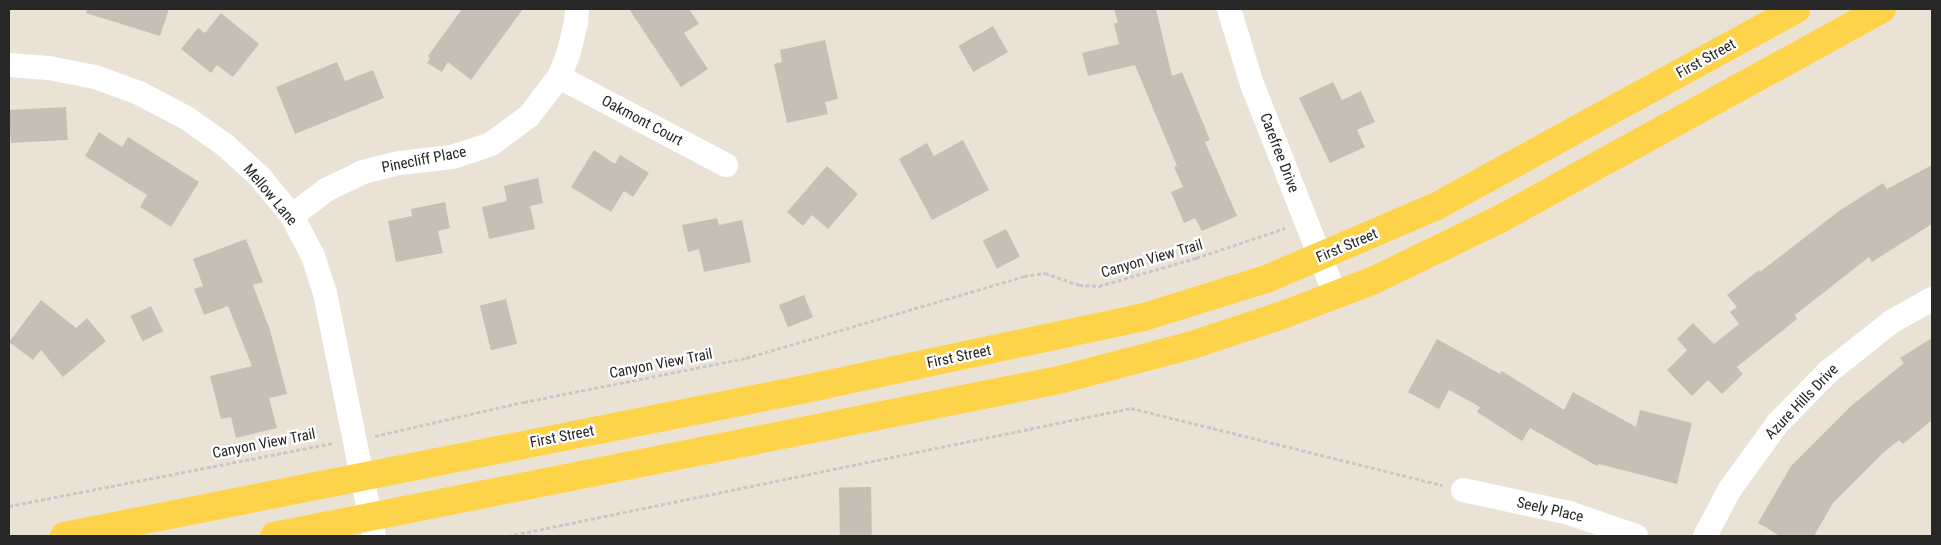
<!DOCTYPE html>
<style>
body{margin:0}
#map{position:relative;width:1941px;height:545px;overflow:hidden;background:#ebe2d6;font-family:"Roboto Condensed",sans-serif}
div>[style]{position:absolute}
.building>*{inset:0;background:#c6bfb6;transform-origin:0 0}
.path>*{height:3px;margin-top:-1.5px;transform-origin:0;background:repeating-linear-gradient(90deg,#c7c7c7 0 4px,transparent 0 6.5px)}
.minor>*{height:24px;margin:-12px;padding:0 12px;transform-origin:12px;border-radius:12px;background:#fff}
.major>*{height:28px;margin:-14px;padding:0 14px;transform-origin:14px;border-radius:14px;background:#fdd449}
span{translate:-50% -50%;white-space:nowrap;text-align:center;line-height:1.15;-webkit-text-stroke:4.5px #fff;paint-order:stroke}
.street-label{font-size:15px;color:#272727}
.frame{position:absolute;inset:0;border:10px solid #272727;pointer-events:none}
</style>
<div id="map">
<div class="building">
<i style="clip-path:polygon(87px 9px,169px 9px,160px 36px,86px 13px)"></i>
<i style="clip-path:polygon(462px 9px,523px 9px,471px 80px,448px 62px,442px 72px,427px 63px,430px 59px,428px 56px)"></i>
<i style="clip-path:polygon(629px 9px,689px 9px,699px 24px,684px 33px,708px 69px,681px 87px)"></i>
<i style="clip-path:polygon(1114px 9px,1156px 9px,1172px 76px,1182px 72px,1210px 140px,1205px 142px,1237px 216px,1202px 231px,1195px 218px,1184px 223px,1171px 192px,1183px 187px,1174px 167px,1177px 166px,1135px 65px,1088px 76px,1082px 53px,1119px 44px,1114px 24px,1118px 22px)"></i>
<i style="clip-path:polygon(221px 13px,259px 44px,233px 77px,217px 65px,211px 73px,181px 49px,198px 28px,205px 33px)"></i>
<i style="left:993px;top:26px;width:30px;height:40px;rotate:60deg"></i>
<i style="clip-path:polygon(825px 40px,838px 99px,825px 102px,828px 114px,787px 123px,774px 64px,782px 62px,780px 50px)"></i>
<i style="clip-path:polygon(337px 62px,345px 81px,373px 70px,384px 98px,295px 134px,276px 87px)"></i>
<i style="clip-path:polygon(1333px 82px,1342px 100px,1361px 91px,1375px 122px,1357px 130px,1365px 147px,1330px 163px,1299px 98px)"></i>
<i style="left:66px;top:107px;width:33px;height:57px;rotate:87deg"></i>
<i style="clip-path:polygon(99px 132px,122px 147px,128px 137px,199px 182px,171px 227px,140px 207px,147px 195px,85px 156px)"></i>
<i style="clip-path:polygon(963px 140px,989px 190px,932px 220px,899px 159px,927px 143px,934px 156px)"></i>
<i style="clip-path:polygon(594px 150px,615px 164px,620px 155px,649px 173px,633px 197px,624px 191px,611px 212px,571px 187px)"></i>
<i style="clip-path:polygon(1932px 165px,1932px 224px,1872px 262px,1869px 257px,1795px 315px,1797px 319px,1737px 367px,1743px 374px,1722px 394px,1708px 380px,1692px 396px,1667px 370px,1687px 350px,1677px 339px,1693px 323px,1714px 344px,1739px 324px,1730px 312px,1737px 307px,1727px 295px,1759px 270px,1760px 272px,1839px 211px,1883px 183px,1887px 189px)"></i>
<i style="clip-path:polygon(827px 166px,858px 194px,828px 229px,812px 215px,803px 226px,787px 212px)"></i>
<i style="clip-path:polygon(538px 178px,543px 203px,530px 206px,535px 229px,489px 239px,482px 207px,507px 201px,504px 186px)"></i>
<i style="clip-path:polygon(445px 202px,450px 228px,438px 231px,443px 253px,396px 262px,388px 221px,412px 216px,411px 209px)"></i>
<i style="clip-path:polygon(717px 218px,719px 225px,742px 220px,751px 262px,704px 272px,699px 249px,688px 252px,682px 225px)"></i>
<i style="left:1006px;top:229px;width:31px;height:26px;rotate:63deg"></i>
<i style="clip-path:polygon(246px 239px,263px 282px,253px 285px,270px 330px,287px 394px,269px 398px,277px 428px,236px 438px,231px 417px,221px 419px,210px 376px,252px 366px,228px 306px,204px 315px,194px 289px,203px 286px,193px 259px)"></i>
<i style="left:804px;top:295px;width:24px;height:27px;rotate:68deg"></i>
<i style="left:506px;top:299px;width:46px;height:27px;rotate:76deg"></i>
<i style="clip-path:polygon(41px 300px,76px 328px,87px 318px,106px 341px,63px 377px,41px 350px,33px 360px,9px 342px)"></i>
<i style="left:151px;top:306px;width:28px;height:23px;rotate:64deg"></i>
<i style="clip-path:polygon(1932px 338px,1932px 420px,1903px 444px,1899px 440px,1882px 454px,1833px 503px,1814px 536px,1780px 536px,1758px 523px,1791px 466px,1851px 406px,1904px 363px,1900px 358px)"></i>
<i style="clip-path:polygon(1437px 339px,1500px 374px,1502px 371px,1564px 410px,1573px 392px,1636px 427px,1640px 410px,1692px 423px,1677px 484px,1599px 464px,1597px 466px,1530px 428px,1522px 441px,1477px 412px,1480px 407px,1449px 390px,1439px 409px,1408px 392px)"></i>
<i style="left:871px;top:487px;width:49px;height:32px;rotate:89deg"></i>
</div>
<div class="path">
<i style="left:375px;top:436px;width:153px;rotate:-12.9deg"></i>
<i style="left:524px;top:402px;width:226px;rotate:-11.2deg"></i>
<i style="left:746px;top:358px;width:290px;rotate:-16.4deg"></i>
<i style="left:1024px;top:276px;width:21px;rotate:-8deg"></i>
<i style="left:1045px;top:273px;width:36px;rotate:19deg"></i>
<i style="left:1079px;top:285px;width:20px;rotate:3deg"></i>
<i style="left:1099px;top:286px;width:101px;rotate:-16.1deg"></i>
<i style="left:1196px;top:258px;width:94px;rotate:-18.6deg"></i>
<i style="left:9px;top:506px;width:329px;rotate:-11deg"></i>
<i style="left:508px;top:536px;width:636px;rotate:-11.61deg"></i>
<i style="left:1131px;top:408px;width:321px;rotate:13.9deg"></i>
</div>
<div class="minor">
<i style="left:1229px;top:9px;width:78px;rotate:73deg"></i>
<i style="left:1252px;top:84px;width:227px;rotate:68.5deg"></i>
<i style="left:9px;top:65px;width:40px;rotate:4.3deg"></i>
<i style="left:49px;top:68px;width:47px;rotate:11.1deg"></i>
<i style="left:95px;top:77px;width:47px;rotate:20deg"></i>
<i style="left:139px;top:93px;width:52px;rotate:27.6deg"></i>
<i style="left:185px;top:117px;width:49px;rotate:35deg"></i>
<i style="left:225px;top:145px;width:47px;rotate:42.4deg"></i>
<i style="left:260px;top:177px;width:50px;rotate:50.6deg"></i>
<i style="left:292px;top:216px;width:45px;rotate:62.3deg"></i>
<i style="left:313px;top:256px;width:39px;rotate:72deg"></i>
<i style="left:325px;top:293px;width:248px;rotate:78.6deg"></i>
<i style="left:559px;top:77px;width:189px;rotate:27.8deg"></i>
<i style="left:292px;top:216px;width:43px;rotate:-37.4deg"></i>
<i style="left:326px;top:190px;width:41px;rotate:-25.9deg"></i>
<i style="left:363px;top:172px;width:38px;rotate:-14deg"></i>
<i style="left:400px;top:163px;width:52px;rotate:-6.6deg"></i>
<i style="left:452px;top:157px;width:41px;rotate:-18.4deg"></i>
<i style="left:491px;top:144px;width:47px;rotate:-36.4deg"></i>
<i style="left:529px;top:116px;width:49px;rotate:-52.4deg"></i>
<i style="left:559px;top:77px;width:24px;rotate:-68deg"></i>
<i style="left:568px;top:55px;width:32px;rotate:-76deg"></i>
<i style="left:576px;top:24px;width:15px;rotate:-86deg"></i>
<i style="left:1463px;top:490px;width:108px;rotate:12.2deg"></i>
<i style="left:1569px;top:513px;width:71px;rotate:18.9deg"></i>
<i style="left:1705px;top:536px;width:53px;rotate:-62deg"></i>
<i style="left:1730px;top:489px;width:80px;rotate:-54.1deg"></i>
<i style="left:1777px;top:424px;width:73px;rotate:-45.6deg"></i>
<i style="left:1828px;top:372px;width:80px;rotate:-38.4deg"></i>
<i style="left:1891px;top:322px;width:47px;rotate:-29.3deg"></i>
</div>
<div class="major">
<i style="left:64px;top:536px;width:761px;rotate:-11.22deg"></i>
<i style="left:810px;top:388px;width:341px;rotate:-12deg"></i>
<i style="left:1144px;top:317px;width:131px;rotate:-17.3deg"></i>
<i style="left:1269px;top:278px;width:181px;rotate:-23.2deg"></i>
<i style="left:1435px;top:207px;width:412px;rotate:-28.7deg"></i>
<i style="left:274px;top:536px;width:800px;rotate:-11.24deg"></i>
<i style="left:1059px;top:380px;width:134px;rotate:-14.7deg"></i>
<i style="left:1189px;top:346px;width:104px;rotate:-18.4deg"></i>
<i style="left:1288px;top:313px;width:90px;rotate:-20.9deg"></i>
<i style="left:1372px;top:281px;width:142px;rotate:-25.8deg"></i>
<i style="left:1500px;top:219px;width:436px;rotate:-28.8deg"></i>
</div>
<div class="street-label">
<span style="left:1706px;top:59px;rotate:-29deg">First Street</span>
<span style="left:642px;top:121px;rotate:28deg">Oakmont Court</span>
<span style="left:1279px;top:153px;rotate:69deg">Carefree Drive</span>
<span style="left:424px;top:160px;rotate:-11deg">Pinecliff Place</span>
<span style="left:270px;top:195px;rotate:50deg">Mellow Lane</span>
<span style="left:1347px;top:246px;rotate:-23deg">First Street</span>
<span style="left:1152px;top:259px;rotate:-16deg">Canyon View Trail</span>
<span style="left:959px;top:357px;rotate:-12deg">First Street</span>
<span style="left:661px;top:364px;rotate:-11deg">Canyon View Trail</span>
<span style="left:1802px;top:402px;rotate:-46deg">Azure Hills Drive</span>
<span style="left:562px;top:437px;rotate:-11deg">First Street</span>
<span style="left:264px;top:444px;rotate:-11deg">Canyon View Trail</span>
<span style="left:1550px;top:510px;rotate:13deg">Seely Place</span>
</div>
<div class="frame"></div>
</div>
